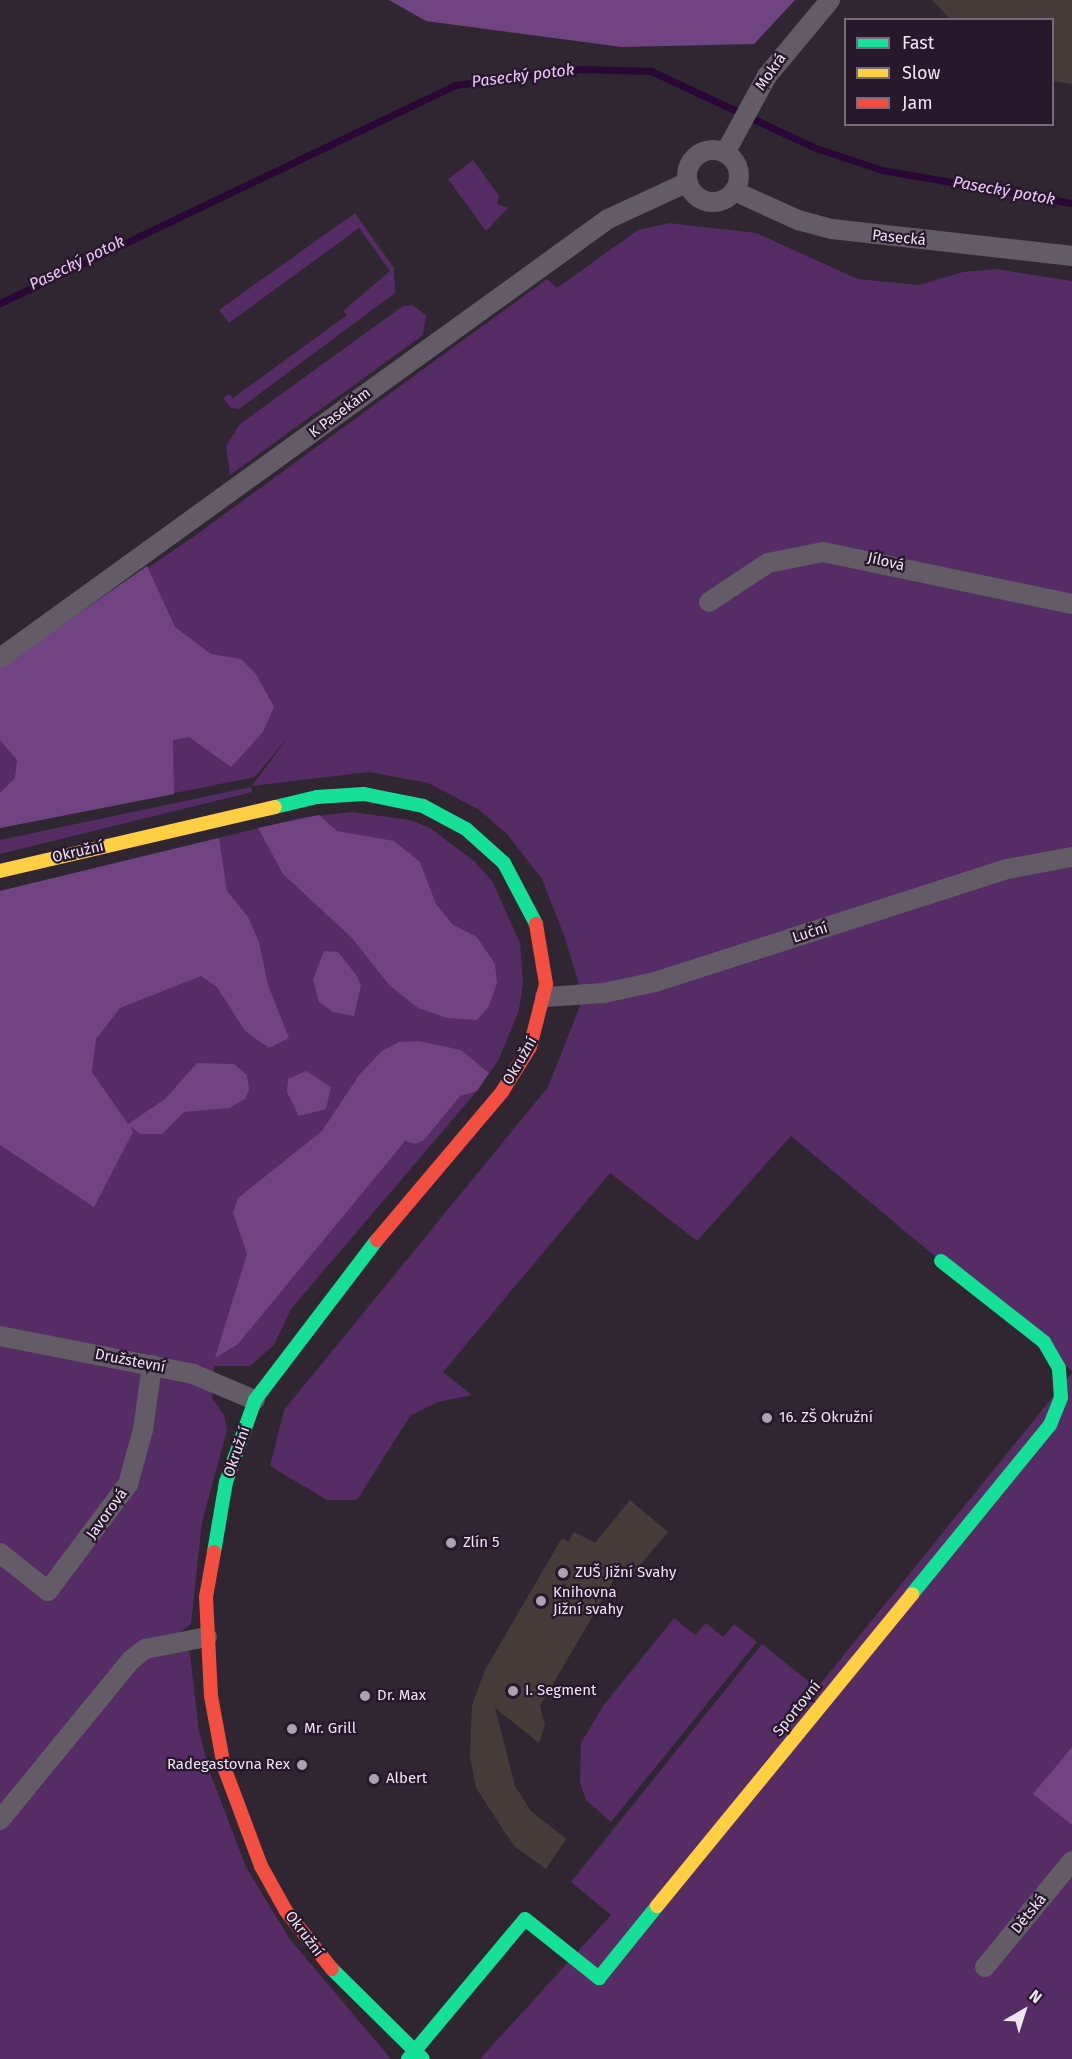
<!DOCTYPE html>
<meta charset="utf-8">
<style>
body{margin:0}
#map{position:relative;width:1072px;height:2059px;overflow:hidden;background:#2f2632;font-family:"Fira Sans",sans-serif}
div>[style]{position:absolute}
.green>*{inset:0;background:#552c63}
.forest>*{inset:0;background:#704481}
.stream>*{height:7px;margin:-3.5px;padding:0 3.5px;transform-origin:3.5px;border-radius:3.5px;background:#2a0736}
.building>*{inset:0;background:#463d3a}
.street>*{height:20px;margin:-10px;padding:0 10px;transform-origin:10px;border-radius:10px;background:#635c66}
.street>.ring{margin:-10px;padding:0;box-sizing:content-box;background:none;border:20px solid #635c66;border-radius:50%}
.fast>*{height:14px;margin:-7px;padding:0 7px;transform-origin:7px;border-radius:7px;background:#16e098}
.slow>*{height:14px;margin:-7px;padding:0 7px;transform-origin:7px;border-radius:7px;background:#ffcf43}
.jam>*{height:14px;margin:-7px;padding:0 7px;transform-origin:7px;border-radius:7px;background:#f24e42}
.dots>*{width:16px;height:16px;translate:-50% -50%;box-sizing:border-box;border:3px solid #27182c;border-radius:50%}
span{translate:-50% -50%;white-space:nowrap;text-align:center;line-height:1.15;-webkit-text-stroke:4.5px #27182c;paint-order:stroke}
.street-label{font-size:15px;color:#eee4f2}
.poi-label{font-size:15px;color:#eee4f2}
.left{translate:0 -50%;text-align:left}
.right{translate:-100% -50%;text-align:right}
.water-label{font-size:16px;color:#eec5fe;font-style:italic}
.legend{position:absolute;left:844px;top:18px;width:210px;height:108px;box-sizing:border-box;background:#27182c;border:2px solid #776a7b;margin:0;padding:8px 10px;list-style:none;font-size:18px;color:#eee4f2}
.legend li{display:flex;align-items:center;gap:12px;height:30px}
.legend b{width:30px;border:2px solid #776a7b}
.north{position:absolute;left:994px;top:1981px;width:60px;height:60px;-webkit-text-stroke:4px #27182c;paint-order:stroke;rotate:39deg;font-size:16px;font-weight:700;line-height:24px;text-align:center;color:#eee4f2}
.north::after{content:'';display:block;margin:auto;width:21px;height:27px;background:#eee4f2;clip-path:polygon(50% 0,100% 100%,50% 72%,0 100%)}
</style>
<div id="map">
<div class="green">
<i style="clip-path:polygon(473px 160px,499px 196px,497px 204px,508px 208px,486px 231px,448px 179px)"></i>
<i style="clip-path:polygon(355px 213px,394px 268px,395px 293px,239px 409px,231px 408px,223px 398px,229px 394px,233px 398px,347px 315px,343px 311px,390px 271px,359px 228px,229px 323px,219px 310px)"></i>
<i style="clip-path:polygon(669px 223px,756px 233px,858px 279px,919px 285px,963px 272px,996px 269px,1072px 281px,1072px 1371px,791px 1136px,697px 1241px,610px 1173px,443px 1372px,472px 1395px,438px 1402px,410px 1416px,357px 1500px,327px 1500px,270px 1466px,284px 1410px,548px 1087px,583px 998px,565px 938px,542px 879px,507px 834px,478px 809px,428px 783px,369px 772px,252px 786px,288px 737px,255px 777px,0 828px,0 668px,193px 537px,543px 282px,547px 279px,557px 288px,638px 230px)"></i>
<i style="clip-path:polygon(412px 305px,426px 315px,423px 335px,230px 475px,226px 446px,240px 424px,403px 306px)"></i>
<i style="clip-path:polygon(251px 787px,252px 792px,0 854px,0 840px)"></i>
<i style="clip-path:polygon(352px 812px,410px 820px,430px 828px,475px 862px,492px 881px,520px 943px,523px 984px,519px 1010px,499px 1059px,477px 1091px,291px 1309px,274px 1345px,250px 1366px,214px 1366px,212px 1398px,224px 1415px,227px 1430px,202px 1522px,191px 1624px,179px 1633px,190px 1654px,199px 1731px,209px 1770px,246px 1867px,289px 1938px,391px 2059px,0 2059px,0 891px,300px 818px)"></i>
<i style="clip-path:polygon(1072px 1373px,1072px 2059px,480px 2059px,611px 1915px,571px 1882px,762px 1644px,817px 1688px)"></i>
<i style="clip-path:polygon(674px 1618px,695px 1635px,706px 1623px,723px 1637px,734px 1624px,757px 1642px,611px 1822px,586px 1800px,580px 1783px,581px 1743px,603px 1706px)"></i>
</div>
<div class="forest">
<i style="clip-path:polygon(389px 0,795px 0,754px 44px,622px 47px,426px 21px)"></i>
<i style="clip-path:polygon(147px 566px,175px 627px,211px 654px,241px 659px,256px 674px,274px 707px,263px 732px,231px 767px,189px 737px,173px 740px,174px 794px,0 828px,0 793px,15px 778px,17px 760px,0 740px,0 668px)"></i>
<i style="clip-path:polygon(319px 815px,337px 831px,394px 841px,420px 862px,436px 904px,453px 925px,477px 937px,495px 964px,497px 983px,489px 1006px,477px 1020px,447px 1018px,418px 1008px,389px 985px,352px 938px,283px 874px,258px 828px)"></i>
<i style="clip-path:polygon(219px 838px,227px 891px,248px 917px,259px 942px,268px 985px,289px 1038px,269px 1048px,245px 1031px,217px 987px,201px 976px,120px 1008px,96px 1039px,92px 1072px,128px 1124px,165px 1099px,197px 1063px,234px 1064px,247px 1075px,249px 1089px,245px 1099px,229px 1108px,184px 1112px,162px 1134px,140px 1134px,130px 1126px,133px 1132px,94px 1207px,0 1145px,0 891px)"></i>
<i style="clip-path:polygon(324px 951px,338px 952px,357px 976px,361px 986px,354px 1016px,333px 1012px,319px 1002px,313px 980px)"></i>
<i style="clip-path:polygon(419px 1041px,461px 1050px,489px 1073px,477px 1091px,460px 1096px,424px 1140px,415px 1144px,405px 1141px,238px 1344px,215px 1358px,247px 1254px,233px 1213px,238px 1198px,322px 1131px,359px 1075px,382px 1051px,399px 1042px)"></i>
<i style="clip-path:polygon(306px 1071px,331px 1087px,326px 1109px,299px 1116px,287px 1092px,288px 1079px)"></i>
<i style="clip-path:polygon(1072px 1747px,1072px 1825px,1033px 1794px)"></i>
</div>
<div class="stream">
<i style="left:0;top:303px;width:505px;rotate:-25.6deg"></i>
<i style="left:455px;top:85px;width:126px;rotate:-7.3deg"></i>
<i style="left:580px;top:69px;width:71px;rotate:1.6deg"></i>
<i style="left:651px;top:71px;width:179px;rotate:25.1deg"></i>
<i style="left:813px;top:147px;width:73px;rotate:18.4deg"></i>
<i style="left:882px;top:170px;width:193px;rotate:9.9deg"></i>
</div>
<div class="building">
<i style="clip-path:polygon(932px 0,1072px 0,1072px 84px,1053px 81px,1053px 20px,951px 20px)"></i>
<i style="clip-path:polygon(630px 1500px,668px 1532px,630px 1577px,619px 1571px,540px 1706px,545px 1725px,539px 1743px,495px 1708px,515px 1786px,531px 1811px,566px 1839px,546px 1869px,514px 1846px,476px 1788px,470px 1757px,472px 1705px,485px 1670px,562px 1538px,568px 1542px,574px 1532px,595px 1543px)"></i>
</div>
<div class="street">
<i class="ring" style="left:687px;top:150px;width:32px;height:32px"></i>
<i style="left:725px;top:153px;width:88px;rotate:-61.4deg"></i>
<i style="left:767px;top:76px;width:99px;rotate:-50.3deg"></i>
<i style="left:734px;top:191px;width:70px;rotate:24.4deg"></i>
<i style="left:798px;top:220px;width:35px;rotate:15deg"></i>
<i style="left:832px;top:229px;width:242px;rotate:6.4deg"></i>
<i style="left:709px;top:602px;width:71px;rotate:-33.5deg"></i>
<i style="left:768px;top:563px;width:56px;rotate:-11.3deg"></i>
<i style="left:823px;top:552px;width:254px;rotate:11.8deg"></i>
<i style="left:0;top:658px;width:750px;rotate:-35.83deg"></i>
<i style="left:608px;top:219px;width:88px;rotate:-24.8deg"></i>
<i style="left:545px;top:997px;width:59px;rotate:-3.9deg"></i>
<i style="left:604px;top:993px;width:52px;rotate:-12.2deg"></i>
<i style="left:655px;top:982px;width:370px;rotate:-17.8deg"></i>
<i style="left:1007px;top:869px;width:66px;rotate:-10.5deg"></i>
<i style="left:0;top:1336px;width:197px;rotate:11.1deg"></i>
<i style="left:193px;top:1374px;width:67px;rotate:22.8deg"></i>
<i style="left:0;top:1553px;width:61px;rotate:38.4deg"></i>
<i style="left:48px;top:1591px;width:134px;rotate:-53.2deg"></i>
<i style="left:128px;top:1484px;width:56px;rotate:-74.5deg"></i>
<i style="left:143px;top:1430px;width:66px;rotate:-82.1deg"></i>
<i style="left:0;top:1820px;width:207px;rotate:-50.7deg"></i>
<i style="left:131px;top:1660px;width:18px;rotate:-38deg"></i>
<i style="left:145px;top:1649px;width:63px;rotate:-11deg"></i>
<i style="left:985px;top:1967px;width:137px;rotate:-50.6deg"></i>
</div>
<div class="fast">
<i style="left:275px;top:807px;width:43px;rotate:-13.4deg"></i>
<i style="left:317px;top:797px;width:47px;rotate:-3.7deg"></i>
<i style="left:364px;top:794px;width:60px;rotate:11.5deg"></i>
<i style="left:423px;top:806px;width:49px;rotate:28.1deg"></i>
<i style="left:466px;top:829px;width:51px;rotate:41.8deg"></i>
<i style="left:504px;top:863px;width:69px;rotate:62.3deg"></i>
<i style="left:214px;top:1552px;width:71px;rotate:-80.3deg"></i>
<i style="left:226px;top:1482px;width:87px;rotate:-70.5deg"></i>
<i style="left:255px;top:1400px;width:201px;rotate:-52.7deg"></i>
<i style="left:912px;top:1594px;width:218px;rotate:-50.8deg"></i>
<i style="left:1050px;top:1425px;width:29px;rotate:-68deg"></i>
<i style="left:1061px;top:1398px;width:30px;rotate:-94deg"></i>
<i style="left:1059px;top:1368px;width:30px;rotate:-120deg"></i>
<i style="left:1044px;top:1342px;width:131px;rotate:-141.8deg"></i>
<i style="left:332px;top:1969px;width:128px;rotate:44.7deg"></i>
<i style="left:408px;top:2059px;width:182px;rotate:-50.1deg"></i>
<i style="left:525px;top:1919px;width:95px;rotate:38.6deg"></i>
<i style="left:599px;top:1978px;width:92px;rotate:-51.1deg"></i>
</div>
<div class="slow">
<i style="left:0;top:871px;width:282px;rotate:-13.1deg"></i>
<i style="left:657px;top:1906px;width:403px;rotate:-50.7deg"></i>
</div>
<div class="jam">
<i style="left:377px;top:1240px;width:194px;rotate:-49.8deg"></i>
<i style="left:502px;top:1092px;width:53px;rotate:-58.1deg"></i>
<i style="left:530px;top:1047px;width:65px;rotate:-75.7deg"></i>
<i style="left:546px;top:984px;width:61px;rotate:-99.5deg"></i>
<i style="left:214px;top:1552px;width:46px;rotate:100.1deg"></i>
<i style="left:206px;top:1597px;width:99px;rotate:87.1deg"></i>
<i style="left:211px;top:1696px;width:72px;rotate:79.6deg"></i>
<i style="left:224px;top:1767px;width:106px;rotate:69.5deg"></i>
<i style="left:261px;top:1866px;width:51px;rotate:60.9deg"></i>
<i style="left:286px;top:1911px;width:74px;rotate:51.6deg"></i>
</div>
<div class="dots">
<i style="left:767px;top:1418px;background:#aba2af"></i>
<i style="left:451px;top:1543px;background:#aba2af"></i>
<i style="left:563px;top:1573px;background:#aba2af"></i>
<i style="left:541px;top:1601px;background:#aba2af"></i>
<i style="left:513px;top:1691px;background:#aba2af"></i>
<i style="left:365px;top:1696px;background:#aba2af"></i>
<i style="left:292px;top:1729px;background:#aba2af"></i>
<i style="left:302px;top:1765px;background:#aba2af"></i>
<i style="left:374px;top:1779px;background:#aba2af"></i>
</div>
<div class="street-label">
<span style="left:771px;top:72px;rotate:-55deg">Mokrá</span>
<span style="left:899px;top:238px;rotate:6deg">Pasecká</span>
<span style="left:340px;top:413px;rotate:-37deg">K Pasekám</span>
<span style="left:886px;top:562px;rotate:13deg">Jílová</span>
<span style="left:78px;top:852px;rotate:-13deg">Okružní</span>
<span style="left:810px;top:933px;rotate:-18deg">Luční</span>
<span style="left:520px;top:1061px;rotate:-60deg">Okružní</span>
<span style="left:130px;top:1361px;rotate:11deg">Družstevní</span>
<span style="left:237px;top:1452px;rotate:-71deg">Okružní</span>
<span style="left:107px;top:1514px;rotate:-54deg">Javorová</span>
<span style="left:797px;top:1709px;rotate:-51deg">Sportovní</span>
<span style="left:1029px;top:1914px;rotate:-51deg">Dětská</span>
<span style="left:304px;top:1934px;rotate:53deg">Okružní</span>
</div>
<div class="poi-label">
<span class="left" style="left:779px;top:1418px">16. ZŠ Okružní</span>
<span class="left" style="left:463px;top:1543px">Zlín 5</span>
<span class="left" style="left:575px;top:1573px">ZUŠ Jižní Svahy</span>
<span class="left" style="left:553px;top:1601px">Knihovna<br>Jižní svahy</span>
<span class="left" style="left:525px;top:1691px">I. Segment</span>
<span class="left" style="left:377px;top:1696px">Dr. Max</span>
<span class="left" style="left:304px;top:1729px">Mr. Grill</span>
<span class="right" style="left:290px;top:1765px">Radegastovna Rex</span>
<span class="left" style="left:386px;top:1779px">Albert</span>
</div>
<div class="water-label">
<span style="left:523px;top:76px;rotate:-7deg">Pasecký potok</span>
<span style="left:1004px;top:191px;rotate:10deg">Pasecký potok</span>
<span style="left:77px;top:263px;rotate:-26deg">Pasecký potok</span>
</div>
<ul class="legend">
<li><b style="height:8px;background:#16e098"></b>Fast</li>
<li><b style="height:8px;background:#ffcf43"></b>Slow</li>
<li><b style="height:8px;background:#f24e42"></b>Jam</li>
</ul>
<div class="north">N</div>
</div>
